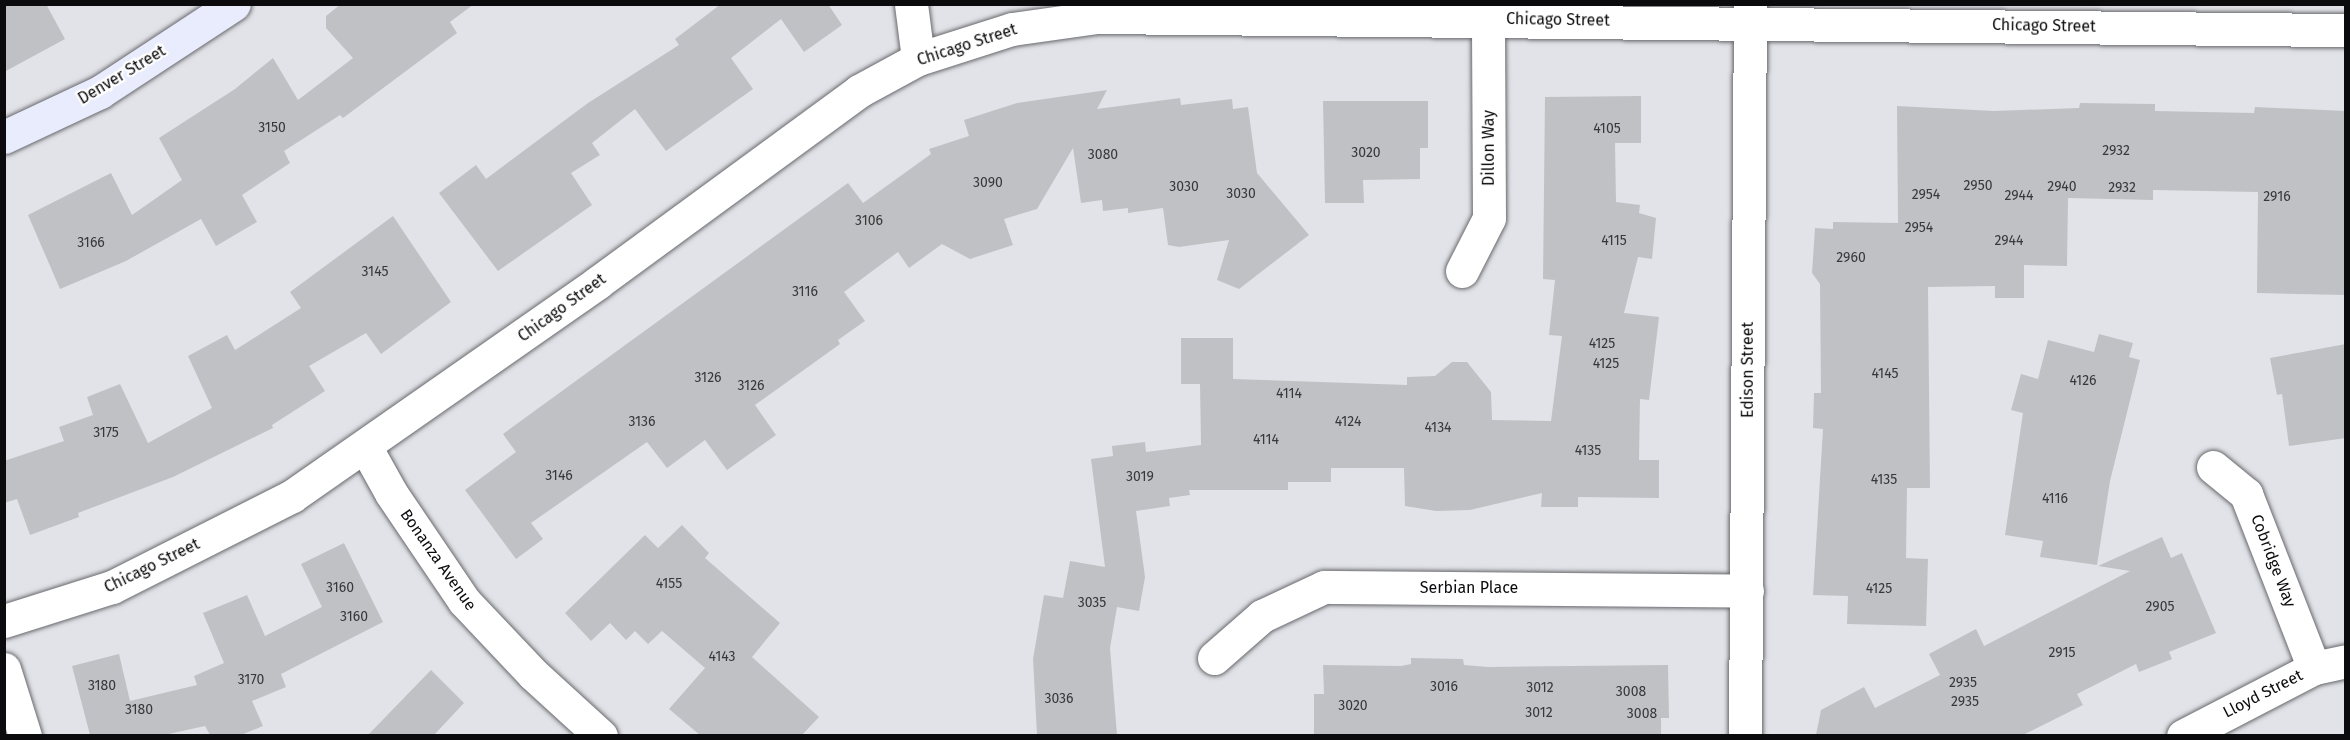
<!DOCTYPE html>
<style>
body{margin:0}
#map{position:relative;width:2350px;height:740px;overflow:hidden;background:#e2e3e8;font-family:"Fira Sans",sans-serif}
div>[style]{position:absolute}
.building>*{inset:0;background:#c0c1c5}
.roads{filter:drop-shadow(0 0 2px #68696d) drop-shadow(0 0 2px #68696d)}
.street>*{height:33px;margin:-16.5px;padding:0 16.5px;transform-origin:16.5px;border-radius:16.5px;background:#fff}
.secondary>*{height:33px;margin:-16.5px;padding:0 16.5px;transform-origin:16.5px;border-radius:16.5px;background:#e8ecfc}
span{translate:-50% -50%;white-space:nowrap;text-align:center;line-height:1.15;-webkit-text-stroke:4.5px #fff;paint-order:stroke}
.number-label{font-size:14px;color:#38383b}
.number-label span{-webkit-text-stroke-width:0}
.street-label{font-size:16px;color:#0b0b0d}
.frame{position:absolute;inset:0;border:6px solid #0b0b0d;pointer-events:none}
</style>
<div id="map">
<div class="building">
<i style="clip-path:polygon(4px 4px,46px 4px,65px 39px,4px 72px)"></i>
<i style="clip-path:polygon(341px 4px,474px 4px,450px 22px,457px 33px,343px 118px,340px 115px,284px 151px,290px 163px,242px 195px,257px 222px,216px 246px,201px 219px,126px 261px,60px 289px,28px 215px,111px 173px,132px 215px,182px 180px,159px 138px,235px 89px,273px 58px,298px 100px,353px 58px,326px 28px,326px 16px)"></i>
<i style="clip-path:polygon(721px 4px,828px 4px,842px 25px,804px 52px,781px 19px,731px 58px,753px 89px,666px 151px,635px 109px,592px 143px,600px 155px,571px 173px,592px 205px,498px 271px,439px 193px,476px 165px,486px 179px,588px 103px,679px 45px,675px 39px)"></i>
<i style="clip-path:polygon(1107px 90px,1097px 109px,1180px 98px,1181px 105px,1232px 99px,1233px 109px,1248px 107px,1257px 173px,1309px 235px,1239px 289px,1217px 280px,1229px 240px,1179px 247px,1168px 245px,1163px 208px,1128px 213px,1128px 208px,1103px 211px,1102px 200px,1081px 203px,1073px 148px,1037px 209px,1004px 219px,1013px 245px,970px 259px,942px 244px,909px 268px,898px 252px,844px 292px,865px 321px,838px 340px,840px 344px,755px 405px,776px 435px,727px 470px,705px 440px,667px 468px,647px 442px,531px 523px,543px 539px,516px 559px,465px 490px,516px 452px,503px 434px,848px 183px,863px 203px,931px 154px,929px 149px,969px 136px,964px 120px,1017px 103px)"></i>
<i style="clip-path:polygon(1641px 96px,1641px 143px,1615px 143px,1616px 202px,1640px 205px,1639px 213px,1656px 218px,1652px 259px,1638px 257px,1624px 313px,1659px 317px,1649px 400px,1640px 399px,1639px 460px,1659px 460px,1659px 498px,1578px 497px,1578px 507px,1541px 507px,1542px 493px,1470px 510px,1436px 511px,1405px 506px,1404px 468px,1331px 468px,1331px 482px,1288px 482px,1288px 490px,1189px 490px,1190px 495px,1169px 498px,1170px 506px,1136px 511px,1145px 577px,1139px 611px,1117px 607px,1110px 648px,1117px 735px,1037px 735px,1033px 659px,1044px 595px,1063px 598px,1070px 561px,1105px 567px,1091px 459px,1113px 456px,1112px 446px,1145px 442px,1146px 452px,1201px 445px,1200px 384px,1181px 384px,1181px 338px,1233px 338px,1233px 379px,1407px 385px,1407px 377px,1435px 376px,1452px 362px,1467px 362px,1491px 392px,1492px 420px,1551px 421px,1562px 336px,1549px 335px,1555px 280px,1543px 279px,1545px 97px)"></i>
<i style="clip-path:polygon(1323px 101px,1428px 101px,1428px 148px,1420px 148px,1420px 179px,1363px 180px,1364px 203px,1325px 203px)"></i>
<i style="clip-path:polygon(2080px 103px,2155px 104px,2155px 111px,2254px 113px,2255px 107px,2346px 111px,2346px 295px,2257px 293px,2258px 192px,2153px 190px,2153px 200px,2068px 198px,2067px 266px,2024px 265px,2024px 298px,1995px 298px,1995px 286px,1928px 287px,1930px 488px,1907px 488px,1906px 558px,1928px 559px,1926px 626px,1847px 624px,1848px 596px,1813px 595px,1823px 429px,1813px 428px,1814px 393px,1821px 393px,1820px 284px,1812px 273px,1815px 228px,1833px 229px,1833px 222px,1898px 223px,1897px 106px,1994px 111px,2079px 108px)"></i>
<i style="clip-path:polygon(393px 216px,451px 302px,381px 354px,366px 333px,309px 366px,325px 391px,272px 425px,273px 428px,173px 477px,78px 513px,79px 517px,30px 535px,17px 499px,4px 503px,4px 461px,64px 441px,59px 427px,93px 415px,87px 397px,120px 384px,148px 443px,212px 408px,188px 356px,227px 335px,235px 350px,301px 308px,290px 292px)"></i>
<i style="clip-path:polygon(2099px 334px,2133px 343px,2129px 357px,2140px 360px,2110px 481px,2097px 565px,2040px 557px,2043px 541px,2005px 535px,2023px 413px,2011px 410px,2021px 374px,2038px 379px,2048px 340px,2094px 352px)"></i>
<i style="clip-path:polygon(2346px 344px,2346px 438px,2289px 446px,2282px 394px,2277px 395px,2270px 358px)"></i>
<i style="clip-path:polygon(682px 525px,709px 553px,705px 558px,780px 623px,752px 657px,819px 717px,802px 735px,700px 735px,669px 709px,705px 668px,662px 631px,648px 644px,635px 631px,626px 640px,610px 623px,591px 641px,565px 613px,645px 535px,658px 548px)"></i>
<i style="clip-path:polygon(2162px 537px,2171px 558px,2182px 553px,2216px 633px,2169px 652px,2172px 659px,2139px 672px,2136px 664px,2077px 694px,2083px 705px,2023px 735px,1816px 735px,1821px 710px,1864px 687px,1875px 708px,1940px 675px,1929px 654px,1976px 629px,1984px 646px,2130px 571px,2098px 566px)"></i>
<i style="clip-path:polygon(344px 543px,383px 622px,281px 674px,286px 687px,252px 701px,263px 726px,241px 735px,210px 735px,205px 726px,164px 735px,90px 735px,72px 666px,119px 654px,130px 701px,197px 685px,194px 676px,224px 663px,203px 613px,247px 595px,265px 636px,322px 607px,301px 564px)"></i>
<i style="clip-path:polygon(1411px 658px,1463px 659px,1464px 665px,1488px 667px,1668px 665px,1669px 718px,1661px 718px,1661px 735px,1314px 735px,1314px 694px,1324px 694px,1323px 665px,1401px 666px,1411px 664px)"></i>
<i style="clip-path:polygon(431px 670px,464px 703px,434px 735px,368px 735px)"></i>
</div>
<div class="roads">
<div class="street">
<i style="left:911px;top:4px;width:55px;rotate:82.7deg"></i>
<i style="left:1462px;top:271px;width:59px;rotate:-63deg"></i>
<i style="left:1489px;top:218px;width:199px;rotate:-90.3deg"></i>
<i style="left:366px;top:448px;width:51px;rotate:60.9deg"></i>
<i style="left:391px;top:493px;width:130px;rotate:55.9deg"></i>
<i style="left:464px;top:601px;width:100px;rotate:46.6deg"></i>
<i style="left:533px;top:674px;width:92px;rotate:42.4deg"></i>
<i style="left:2213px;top:467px;width:43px;rotate:39.3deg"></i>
<i style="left:2246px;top:494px;width:187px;rotate:68.7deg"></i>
<i style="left:4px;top:621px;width:113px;rotate:-17.5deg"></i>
<i style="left:112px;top:587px;width:202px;rotate:-26.8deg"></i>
<i style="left:292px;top:496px;width:372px;rotate:-34.9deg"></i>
<i style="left:597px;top:283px;width:325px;rotate:-36.2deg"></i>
<i style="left:859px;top:91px;width:67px;rotate:-28.5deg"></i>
<i style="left:918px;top:59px;width:99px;rotate:-17.7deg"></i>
<i style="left:1012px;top:29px;width:86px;rotate:-8deg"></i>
<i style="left:1097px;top:17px;width:1249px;rotate:0.6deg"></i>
<i style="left:1214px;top:658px;width:64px;rotate:-41.2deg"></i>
<i style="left:1262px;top:616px;width:68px;rotate:-25.1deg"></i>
<i style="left:1324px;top:587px;width:423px;rotate:0.5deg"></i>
<i style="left:4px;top:669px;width:70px;rotate:72.6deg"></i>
<i style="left:1745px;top:736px;width:732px;rotate:-89.61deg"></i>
<i style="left:2183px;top:736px;width:148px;rotate:-27.4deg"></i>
<i style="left:2314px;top:668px;width:33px;rotate:-12deg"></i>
</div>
<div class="secondary">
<i style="left:4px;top:137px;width:106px;rotate:-25.1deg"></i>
<i style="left:100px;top:92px;width:160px;rotate:-33.3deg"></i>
</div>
</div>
<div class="number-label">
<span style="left:272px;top:128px">3150</span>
<span style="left:1607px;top:129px">4105</span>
<span style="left:2116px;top:151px">2932</span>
<span style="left:1366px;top:153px">3020</span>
<span style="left:1103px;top:155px">3080</span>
<span style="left:988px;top:183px">3090</span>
<span style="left:1978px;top:186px">2950</span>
<span style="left:1184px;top:187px">3030</span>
<span style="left:2062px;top:187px">2940</span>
<span style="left:2122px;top:188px">2932</span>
<span style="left:1241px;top:194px">3030</span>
<span style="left:1926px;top:195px">2954</span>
<span style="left:2019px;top:196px">2944</span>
<span style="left:2277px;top:197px">2916</span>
<span style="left:869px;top:221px">3106</span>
<span style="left:1919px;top:228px">2954</span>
<span style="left:1614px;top:241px">4115</span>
<span style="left:2009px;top:241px">2944</span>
<span style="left:91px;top:243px">3166</span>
<span style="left:1851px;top:258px">2960</span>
<span style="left:375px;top:272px">3145</span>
<span style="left:805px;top:292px">3116</span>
<span style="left:1602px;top:344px">4125</span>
<span style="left:1606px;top:364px">4125</span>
<span style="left:1885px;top:374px">4145</span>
<span style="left:708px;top:378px">3126</span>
<span style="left:2083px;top:381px">4126</span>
<span style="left:751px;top:386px">3126</span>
<span style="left:1289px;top:394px">4114</span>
<span style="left:642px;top:422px">3136</span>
<span style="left:1348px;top:422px">4124</span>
<span style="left:1438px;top:428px">4134</span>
<span style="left:106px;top:433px">3175</span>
<span style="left:1266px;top:440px">4114</span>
<span style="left:1588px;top:451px">4135</span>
<span style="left:559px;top:476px">3146</span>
<span style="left:1140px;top:477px">3019</span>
<span style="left:1884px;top:480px">4135</span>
<span style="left:2055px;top:499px">4116</span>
<span style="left:669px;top:584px">4155</span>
<span style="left:340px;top:588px">3160</span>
<span style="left:1879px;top:589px">4125</span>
<span style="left:1092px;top:603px">3035</span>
<span style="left:2160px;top:607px">2905</span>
<span style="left:354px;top:617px">3160</span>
<span style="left:2062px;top:653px">2915</span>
<span style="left:722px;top:657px">4143</span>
<span style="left:251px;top:680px">3170</span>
<span style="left:1963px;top:683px">2935</span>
<span style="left:102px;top:686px">3180</span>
<span style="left:1444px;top:687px">3016</span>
<span style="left:1540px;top:688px">3012</span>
<span style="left:1631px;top:692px">3008</span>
<span style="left:1059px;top:699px">3036</span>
<span style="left:1965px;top:702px">2935</span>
<span style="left:1353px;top:706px">3020</span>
<span style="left:139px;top:710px">3180</span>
<span style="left:1539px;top:713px">3012</span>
<span style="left:1642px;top:714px">3008</span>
</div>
<div class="street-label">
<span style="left:1558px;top:20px;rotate:1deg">Chicago Street</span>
<span style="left:2044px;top:26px;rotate:1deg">Chicago Street</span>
<span style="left:967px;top:45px;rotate:-18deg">Chicago Street</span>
<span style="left:122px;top:75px;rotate:-31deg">Denver Street</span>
<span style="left:1489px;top:148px;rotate:-90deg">Dillon Way</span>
<span style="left:562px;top:308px;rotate:-36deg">Chicago Street</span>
<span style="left:1748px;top:370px;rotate:-90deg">Edison Street</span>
<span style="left:438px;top:560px;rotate:55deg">Bonanza Avenue</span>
<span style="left:2273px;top:561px;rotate:69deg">Cobridge Way</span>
<span style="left:152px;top:566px;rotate:-26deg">Chicago Street</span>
<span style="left:1469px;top:588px">Serbian Place</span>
<span style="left:2263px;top:694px;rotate:-27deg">Lloyd Street</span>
</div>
<div class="frame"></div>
</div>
